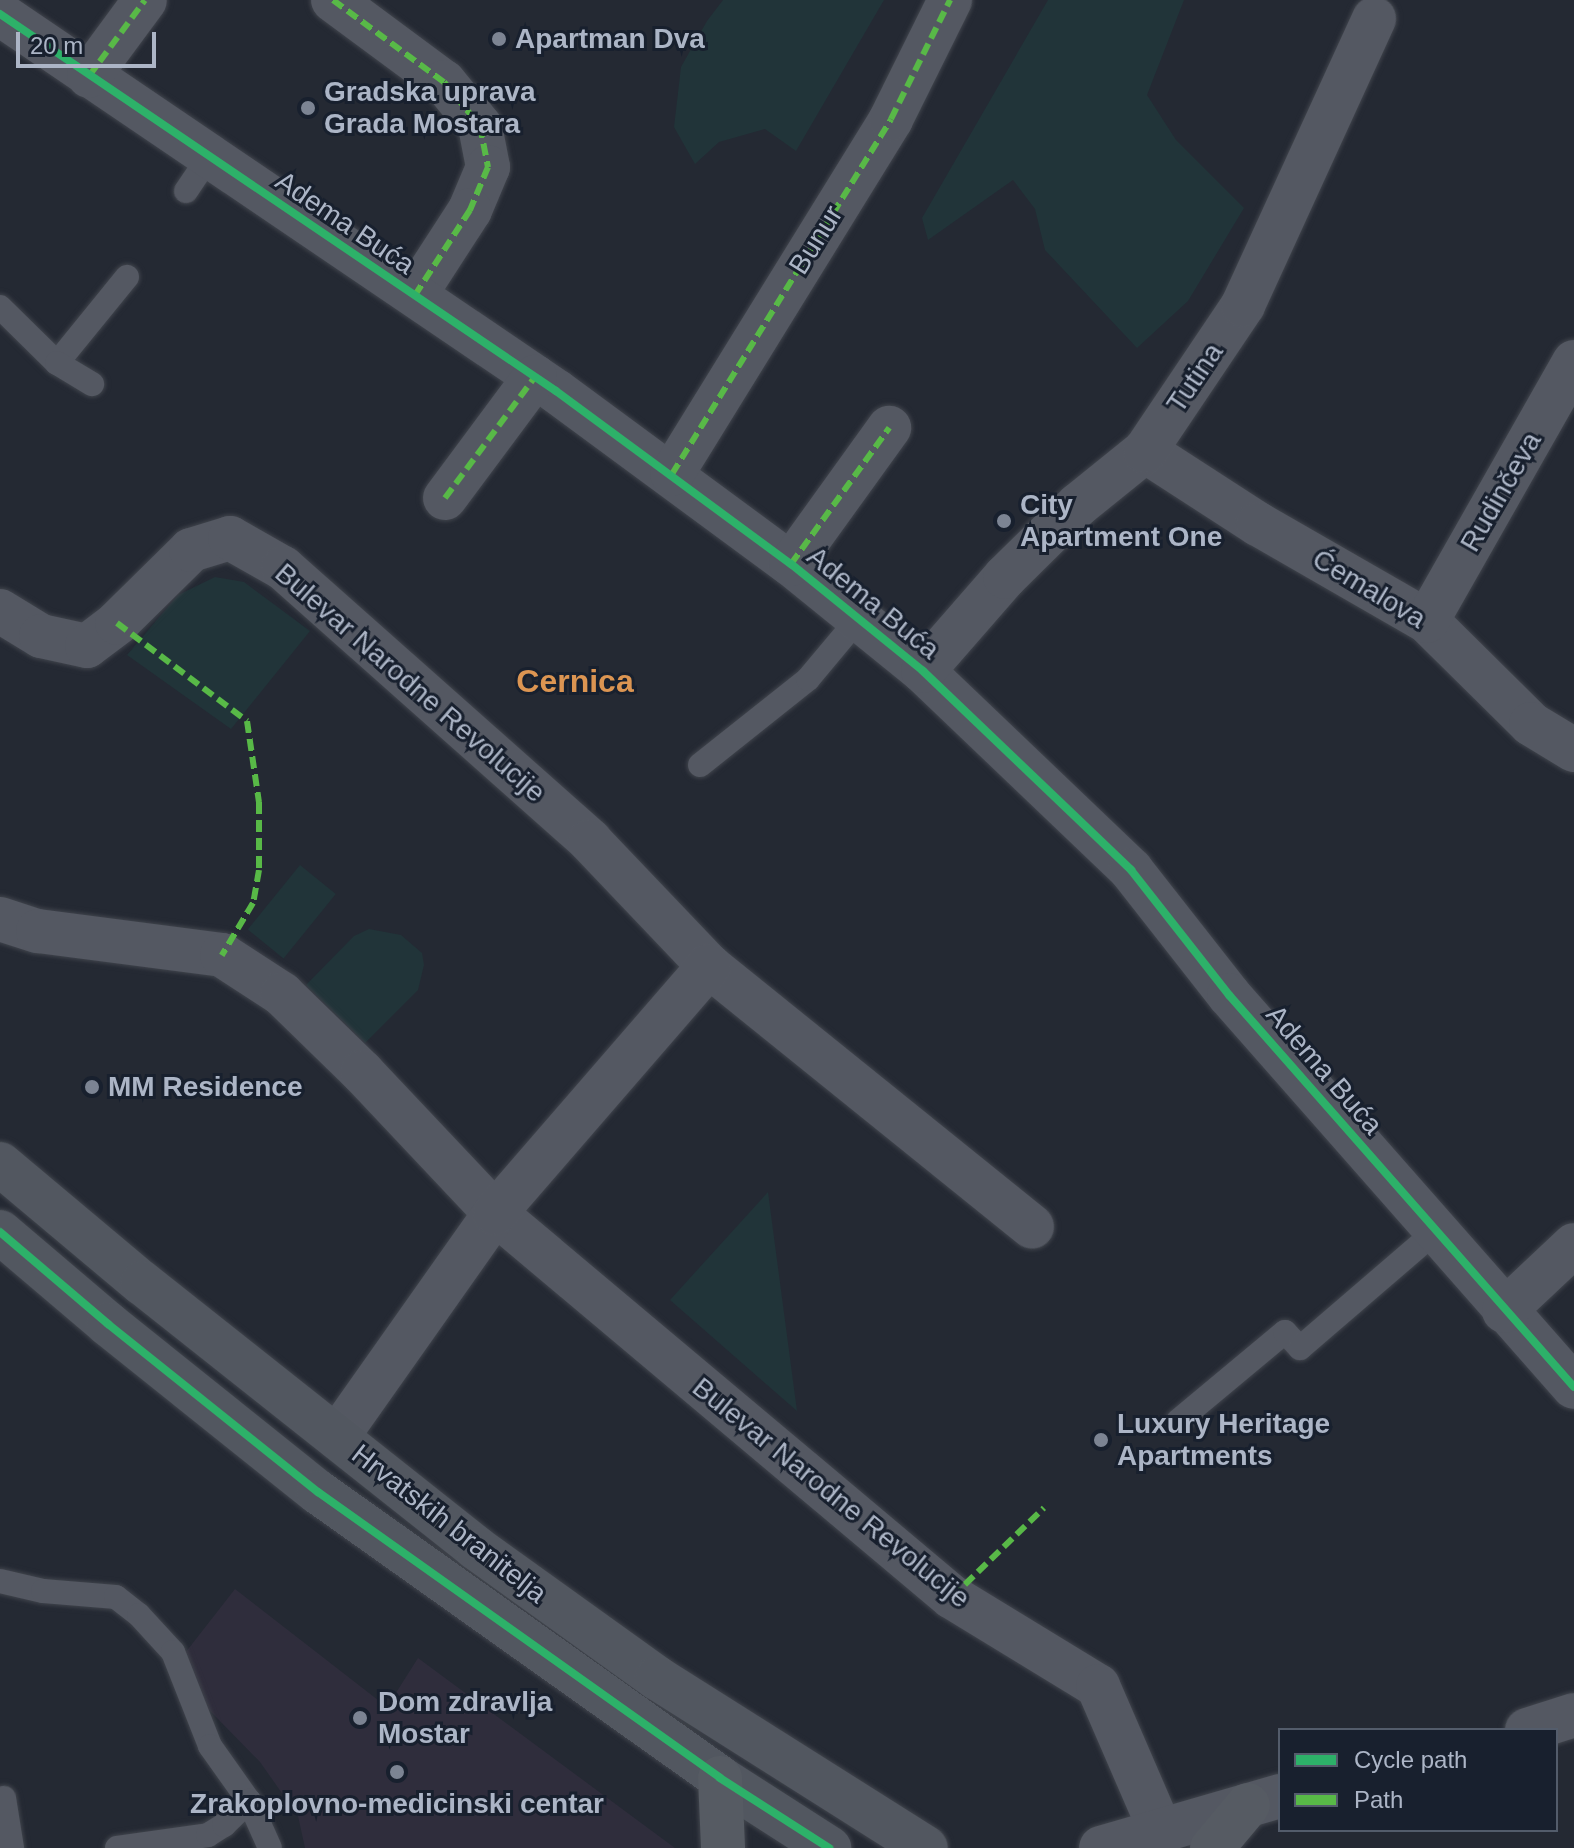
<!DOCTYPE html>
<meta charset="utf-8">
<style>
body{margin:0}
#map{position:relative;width:1574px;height:1848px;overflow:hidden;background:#242933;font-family:Helvetica,sans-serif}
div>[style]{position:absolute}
.medical>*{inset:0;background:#2f2d3c}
.green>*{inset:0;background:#213439;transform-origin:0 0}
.roads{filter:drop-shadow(0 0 2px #40444c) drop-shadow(0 0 2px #40444c)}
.lane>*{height:24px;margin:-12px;padding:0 12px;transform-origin:12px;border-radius:12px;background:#545862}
.street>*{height:44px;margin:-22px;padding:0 22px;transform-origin:22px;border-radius:22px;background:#545862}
.secondary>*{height:44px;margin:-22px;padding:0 22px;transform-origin:22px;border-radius:22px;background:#525760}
.primary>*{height:44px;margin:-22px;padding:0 22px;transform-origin:22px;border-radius:22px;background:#565b63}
.quiet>*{height:6px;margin-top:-3px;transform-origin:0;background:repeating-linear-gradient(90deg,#58b947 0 12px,transparent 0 18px)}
.cycleway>*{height:8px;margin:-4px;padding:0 4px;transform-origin:4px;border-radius:4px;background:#2db169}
.dots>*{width:22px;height:22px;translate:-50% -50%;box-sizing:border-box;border:4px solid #18202e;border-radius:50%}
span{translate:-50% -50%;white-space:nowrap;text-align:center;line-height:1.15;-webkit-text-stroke:6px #18202e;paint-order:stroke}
.poi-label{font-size:28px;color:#acb5c6;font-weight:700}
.left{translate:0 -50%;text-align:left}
.street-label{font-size:28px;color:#acb5c6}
.quarter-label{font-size:32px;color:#dc9552;font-weight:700}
.legend{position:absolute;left:1278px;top:1728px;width:280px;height:104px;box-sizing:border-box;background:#18202e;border:2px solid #535c6b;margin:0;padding:10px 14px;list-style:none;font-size:24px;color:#acb5c6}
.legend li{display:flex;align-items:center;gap:16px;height:40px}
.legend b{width:40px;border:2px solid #535c6b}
.scale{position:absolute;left:16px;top:32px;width:140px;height:36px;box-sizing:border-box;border:4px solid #acb5c6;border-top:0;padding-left:10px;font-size:24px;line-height:28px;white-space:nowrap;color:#acb5c6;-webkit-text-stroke:6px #18202e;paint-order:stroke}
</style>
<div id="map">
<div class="medical">
<i style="clip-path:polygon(235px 1589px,387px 1707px,418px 1658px,675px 1848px,305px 1848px,298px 1816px,260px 1762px,171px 1671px)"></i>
</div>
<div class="green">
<i style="clip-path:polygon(723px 0,884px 0,796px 151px,765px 129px,719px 142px,695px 164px,674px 127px,681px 67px,707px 21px)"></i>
<i style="clip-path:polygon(1048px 0,1184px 0,1147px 95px,1176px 140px,1244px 208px,1188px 301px,1137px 348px,1045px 250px,1035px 209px,1013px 180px,928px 240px,922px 218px)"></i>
<i style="clip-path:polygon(215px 577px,244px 582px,310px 631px,231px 729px,127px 655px,178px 595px)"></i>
<i style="left:300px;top:865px;width:46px;height:83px;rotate:39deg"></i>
<i style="clip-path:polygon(369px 929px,401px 935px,422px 953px,424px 965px,418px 990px,365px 1043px,306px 985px,354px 936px)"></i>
<i style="clip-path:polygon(768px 1192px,797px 1411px,670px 1300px)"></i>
</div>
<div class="roads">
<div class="lane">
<i style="left:186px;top:191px;width:40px;rotate:-56deg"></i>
<i style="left:0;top:307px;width:80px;rotate:44.5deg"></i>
<i style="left:57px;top:363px;width:111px;rotate:-50.9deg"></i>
<i style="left:57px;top:363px;width:41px;rotate:31deg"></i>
<i style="left:700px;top:765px;width:138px;rotate:-38.5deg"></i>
<i style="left:808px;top:679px;width:80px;rotate:-50.1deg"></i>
<i style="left:1178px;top:1421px;width:139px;rotate:-39.8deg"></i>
<i style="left:1285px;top:1332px;width:22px;rotate:47deg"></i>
<i style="left:1300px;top:1348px;width:178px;rotate:-40.7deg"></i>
<i style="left:0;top:1581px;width:44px;rotate:13.1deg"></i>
<i style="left:43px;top:1591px;width:73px;rotate:4.7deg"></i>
<i style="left:116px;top:1597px;width:29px;rotate:38deg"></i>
<i style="left:139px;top:1615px;width:50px;rotate:47.4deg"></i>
<i style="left:173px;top:1652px;width:101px;rotate:68.5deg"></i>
<i style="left:210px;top:1746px;width:67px;rotate:54.7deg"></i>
<i style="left:249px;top:1801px;width:51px;rotate:65.9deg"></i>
<i style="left:4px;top:1798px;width:51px;rotate:80.9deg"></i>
<i style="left:117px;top:1848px;width:92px;rotate:-8.1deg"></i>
<i style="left:208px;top:1835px;width:19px;rotate:-32deg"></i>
<i style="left:224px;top:1825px;width:35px;rotate:-44deg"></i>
</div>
<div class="street">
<i style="left:333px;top:0;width:138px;rotate:36.5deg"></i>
<i style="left:444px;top:82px;width:57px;rotate:50.7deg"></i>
<i style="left:480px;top:126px;width:42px;rotate:79deg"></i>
<i style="left:488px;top:167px;width:47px;rotate:112.7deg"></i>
<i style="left:470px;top:210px;width:101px;rotate:122.9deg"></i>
<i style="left:0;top:14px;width:672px;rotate:34.14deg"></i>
<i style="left:556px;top:391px;width:292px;rotate:36.4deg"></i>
<i style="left:791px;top:564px;width:170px;rotate:39deg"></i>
<i style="left:923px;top:671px;width:288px;rotate:43.7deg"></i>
<i style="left:1131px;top:870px;width:159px;rotate:51.9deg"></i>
<i style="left:1229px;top:995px;width:522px;rotate:48.65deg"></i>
<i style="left:89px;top:76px;width:94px;rotate:-53.6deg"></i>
<i style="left:1145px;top:451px;width:135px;rotate:32.9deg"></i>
<i style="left:1258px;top:524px;width:195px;rotate:29.9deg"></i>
<i style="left:1427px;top:621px;width:146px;rotate:44.7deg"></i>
<i style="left:1531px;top:724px;width:50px;rotate:31.2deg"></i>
<i style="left:672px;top:474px;width:417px;rotate:-58.3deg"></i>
<i style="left:891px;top:119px;width:133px;rotate:-63.6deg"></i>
<i style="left:445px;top:498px;width:151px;rotate:-53.4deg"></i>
<i style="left:791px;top:564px;width:168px;rotate:-54.2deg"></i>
<i style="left:0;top:611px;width:48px;rotate:31.4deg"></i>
<i style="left:41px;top:636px;width:47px;rotate:12.3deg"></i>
<i style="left:87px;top:646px;width:38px;rotate:-37deg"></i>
<i style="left:117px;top:623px;width:104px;rotate:-44.6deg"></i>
<i style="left:191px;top:550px;width:41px;rotate:-17.1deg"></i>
<i style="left:230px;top:538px;width:61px;rotate:29.5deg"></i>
<i style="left:283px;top:568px;width:411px;rotate:41.6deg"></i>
<i style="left:590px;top:841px;width:173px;rotate:46.4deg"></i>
<i style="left:709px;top:966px;width:415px;rotate:38.9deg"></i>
<i style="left:1427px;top:621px;width:298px;rotate:-60.4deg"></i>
<i style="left:923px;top:671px;width:125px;rotate:-48.9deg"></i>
<i style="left:1005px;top:577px;width:103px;rotate:-44.6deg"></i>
<i style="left:1078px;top:505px;width:86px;rotate:-38.9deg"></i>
<i style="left:1145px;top:451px;width:176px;rotate:-56.1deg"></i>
<i style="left:1243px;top:305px;width:315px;rotate:-65.4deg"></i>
<i style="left:0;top:919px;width:40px;rotate:18deg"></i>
<i style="left:38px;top:931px;width:186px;rotate:7.4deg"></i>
<i style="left:222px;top:955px;width:72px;rotate:33deg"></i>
<i style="left:282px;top:994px;width:112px;rotate:44.3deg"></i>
<i style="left:362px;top:1072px;width:194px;rotate:46.7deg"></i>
<i style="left:495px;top:1213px;width:597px;rotate:40.04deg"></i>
<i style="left:952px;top:1597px;width:171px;rotate:31.4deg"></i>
<i style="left:1098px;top:1686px;width:156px;rotate:66.6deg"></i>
<i style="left:1504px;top:1311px;width:96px;rotate:-43.3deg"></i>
<i style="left:337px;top:1437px;width:274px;rotate:-54.8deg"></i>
<i style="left:495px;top:1213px;width:327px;rotate:-49.1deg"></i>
<i style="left:1527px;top:1730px;width:49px;rotate:-17.7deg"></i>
<i style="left:1101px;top:1848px;width:186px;rotate:-16.2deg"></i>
</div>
<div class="secondary">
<i style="left:0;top:1164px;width:185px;rotate:40deg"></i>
<i style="left:142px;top:1283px;width:426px;rotate:38.4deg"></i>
<i style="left:476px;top:1548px;width:223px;rotate:35.7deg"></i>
<i style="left:657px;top:1678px;width:318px;rotate:32.3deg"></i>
<i style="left:0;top:1232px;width:142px;rotate:40.4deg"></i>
<i style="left:108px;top:1324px;width:269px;rotate:38.7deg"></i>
<i style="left:318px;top:1492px;width:493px;rotate:35.4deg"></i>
<i style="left:720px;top:1778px;width:130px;rotate:32.7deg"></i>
</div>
<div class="primary">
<i style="left:720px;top:1778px;width:70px;rotate:87.5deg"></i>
<i style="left:1212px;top:1848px;width:56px;rotate:-50.1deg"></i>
</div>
</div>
<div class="quiet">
<i style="left:333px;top:0;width:138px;rotate:36.5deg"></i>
<i style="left:444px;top:82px;width:57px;rotate:50.7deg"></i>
<i style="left:480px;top:126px;width:42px;rotate:79deg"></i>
<i style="left:488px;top:167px;width:47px;rotate:112.7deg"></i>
<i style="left:470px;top:210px;width:101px;rotate:122.9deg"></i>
<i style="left:89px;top:76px;width:94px;rotate:-53.6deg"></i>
<i style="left:672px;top:474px;width:417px;rotate:-58.3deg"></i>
<i style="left:891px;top:119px;width:133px;rotate:-63.6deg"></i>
<i style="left:445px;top:498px;width:151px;rotate:-53.4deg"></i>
<i style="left:791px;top:564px;width:168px;rotate:-54.2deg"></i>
<i style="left:117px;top:623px;width:163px;rotate:37deg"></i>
<i style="left:247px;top:721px;width:82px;rotate:81.6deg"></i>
<i style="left:259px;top:802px;width:68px;rotate:90deg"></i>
<i style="left:259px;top:870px;width:34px;rotate:100deg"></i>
<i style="left:253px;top:903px;width:61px;rotate:120.8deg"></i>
<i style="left:952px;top:1597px;width:128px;rotate:-44.1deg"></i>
</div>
<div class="cycleway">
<i style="left:0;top:14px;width:672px;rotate:34.14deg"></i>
<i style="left:556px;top:391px;width:292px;rotate:36.4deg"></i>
<i style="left:791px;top:564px;width:170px;rotate:39deg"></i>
<i style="left:923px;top:671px;width:288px;rotate:43.7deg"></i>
<i style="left:1131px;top:870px;width:159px;rotate:51.9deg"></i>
<i style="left:1229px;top:995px;width:522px;rotate:48.65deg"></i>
<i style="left:0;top:1232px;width:142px;rotate:40.4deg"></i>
<i style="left:108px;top:1324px;width:269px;rotate:38.7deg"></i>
<i style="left:318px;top:1492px;width:493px;rotate:35.4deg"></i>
<i style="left:720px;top:1778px;width:130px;rotate:32.7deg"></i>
</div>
<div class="dots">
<i style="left:499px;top:39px;background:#7c8493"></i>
<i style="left:308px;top:108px;background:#7c8493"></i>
<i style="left:1004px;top:521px;background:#7c8493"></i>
<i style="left:92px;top:1087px;background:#7c8493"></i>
<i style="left:1101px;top:1440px;background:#7c8493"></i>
<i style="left:360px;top:1718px;background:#7c8493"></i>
<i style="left:397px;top:1772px;background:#7c8493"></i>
</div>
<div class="poi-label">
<span class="left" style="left:515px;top:39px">Apartman Dva</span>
<span class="left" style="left:324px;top:108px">Gradska uprava<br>Grada Mostara</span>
<span class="left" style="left:1020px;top:521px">City<br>Apartment One</span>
<span class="left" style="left:108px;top:1087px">MM Residence</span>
<span class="left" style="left:1117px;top:1440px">Luxury Heritage<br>Apartments</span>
<span class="left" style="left:378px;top:1718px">Dom zdravlja<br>Mostar</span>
<span style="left:397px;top:1804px">Zrakoplovno-medicinski centar</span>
</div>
<div class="street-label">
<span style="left:345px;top:223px;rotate:34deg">Adema Buća</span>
<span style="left:816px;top:240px;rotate:-58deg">Bunur</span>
<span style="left:1195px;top:378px;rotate:-56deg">Tutina</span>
<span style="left:1501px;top:492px;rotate:-60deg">Rudinčeva</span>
<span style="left:1369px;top:589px;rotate:31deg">Ćemalova</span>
<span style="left:873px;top:603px;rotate:39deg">Adema Buća</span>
<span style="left:410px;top:683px;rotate:41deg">Bulevar Narodne Revolucije</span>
<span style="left:1324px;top:1070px;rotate:49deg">Adema Buća</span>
<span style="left:831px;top:1493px;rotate:39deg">Bulevar Narodne Revolucije</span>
<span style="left:449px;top:1524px;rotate:38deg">Hrvatskih branitelja</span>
</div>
<div class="quarter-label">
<span style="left:575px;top:681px">Cernica</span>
</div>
<ul class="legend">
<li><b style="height:10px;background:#2db169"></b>Cycle path</li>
<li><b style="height:10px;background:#58b947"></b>Path</li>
</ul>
<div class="scale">20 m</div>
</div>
